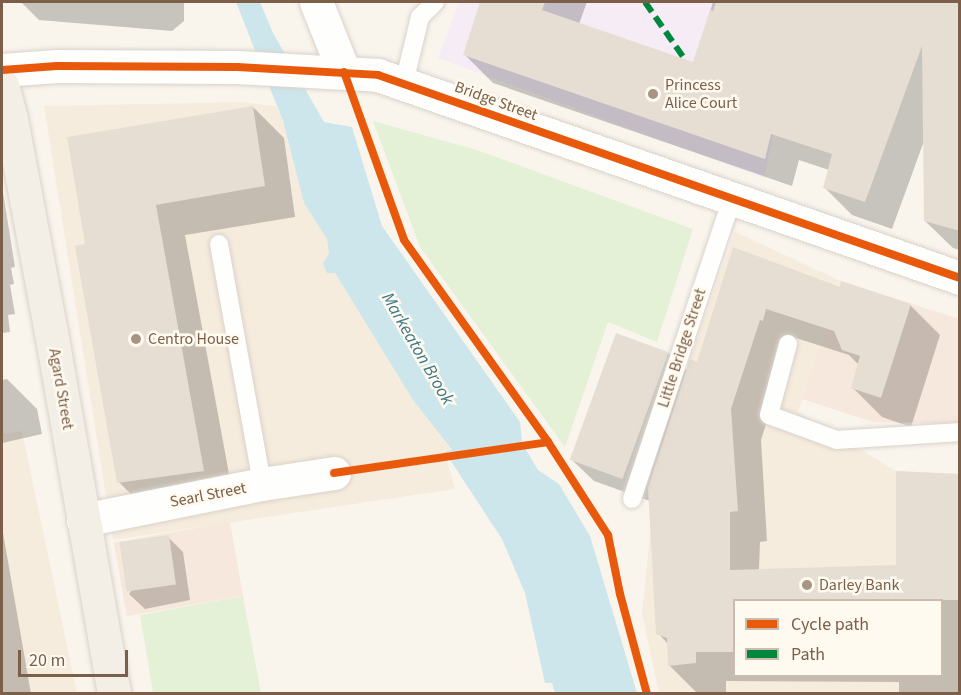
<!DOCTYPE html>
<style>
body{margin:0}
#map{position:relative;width:961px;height:695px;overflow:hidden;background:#f9f5ed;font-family:"Source Sans 3",sans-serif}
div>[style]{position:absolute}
.residential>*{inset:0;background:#f6ecdd}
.commercial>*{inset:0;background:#f7e8dd;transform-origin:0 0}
.education>*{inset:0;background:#f6ecf5}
.green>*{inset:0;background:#e4f1d6}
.water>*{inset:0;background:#cce6ec}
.shadow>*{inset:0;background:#0003}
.building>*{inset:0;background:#e6ded3;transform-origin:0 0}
.roads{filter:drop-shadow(0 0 2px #d9d2cb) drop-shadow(0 0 2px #d9d2cb)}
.lane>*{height:18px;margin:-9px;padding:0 9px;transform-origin:9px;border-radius:9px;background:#fefefc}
.street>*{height:33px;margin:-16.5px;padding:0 16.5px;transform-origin:16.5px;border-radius:16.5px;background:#fefefc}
.secondary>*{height:33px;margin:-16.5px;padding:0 16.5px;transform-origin:16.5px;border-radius:16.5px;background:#fefefc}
.primary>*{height:33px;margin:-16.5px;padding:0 16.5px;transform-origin:16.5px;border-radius:16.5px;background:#f3efe6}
.quiet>*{height:6px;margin-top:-3px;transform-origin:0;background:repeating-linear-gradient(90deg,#00873e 0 12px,transparent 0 18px)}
.cycleway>*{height:8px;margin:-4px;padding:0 4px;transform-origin:4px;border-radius:4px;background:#e8590c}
.dots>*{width:16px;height:16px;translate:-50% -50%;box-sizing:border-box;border:3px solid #fffaf0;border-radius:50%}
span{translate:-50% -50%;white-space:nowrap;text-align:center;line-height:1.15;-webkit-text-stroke:5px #fffaf0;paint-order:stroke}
.poi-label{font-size:16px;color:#7c5f48}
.left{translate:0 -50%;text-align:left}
.street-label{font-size:16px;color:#7c5f48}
.water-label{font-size:18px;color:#3c778a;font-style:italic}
.frame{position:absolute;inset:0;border:3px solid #7c5f48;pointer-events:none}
.legend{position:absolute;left:733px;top:599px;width:210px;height:78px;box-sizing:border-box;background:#fffaf0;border:2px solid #cbbcad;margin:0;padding:8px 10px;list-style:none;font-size:18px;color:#7c5f48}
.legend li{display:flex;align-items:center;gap:12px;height:30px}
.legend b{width:30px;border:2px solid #cbbcad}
.scale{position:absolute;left:18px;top:650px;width:110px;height:27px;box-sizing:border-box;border:3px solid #7c5f48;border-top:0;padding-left:8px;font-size:18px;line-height:21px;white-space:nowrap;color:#7c5f48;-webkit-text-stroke:4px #fffaf0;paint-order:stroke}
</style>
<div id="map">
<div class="residential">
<i style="clip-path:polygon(242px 102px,276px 106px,283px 121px,304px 203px,327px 239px,335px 273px,413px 400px,452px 451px,445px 453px,455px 489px,113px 540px,44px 106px)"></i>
<i style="clip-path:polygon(evenodd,735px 232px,841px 281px,798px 412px,896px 471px,959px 474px,959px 693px,659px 693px,642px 614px,659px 445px,735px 232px,734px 600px,942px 600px,942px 676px,734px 676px,734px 600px)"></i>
<i style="clip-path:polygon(22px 431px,77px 693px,2px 693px,2px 434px)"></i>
</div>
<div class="commercial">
<i style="clip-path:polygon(841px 281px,959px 319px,959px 424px,873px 422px,802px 399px)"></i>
<i style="left:230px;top:522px;width:75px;height:118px;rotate:80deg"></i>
</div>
<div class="education">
<i style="clip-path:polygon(459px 2px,791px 2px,760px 88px,781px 99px,764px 178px,438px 58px)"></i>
</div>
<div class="green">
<i style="clip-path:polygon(373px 121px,477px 150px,693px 229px,657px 342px,608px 322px,565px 447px,420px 247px)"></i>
<i style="clip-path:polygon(243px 596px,261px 693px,153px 693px,140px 615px)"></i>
</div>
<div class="water">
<i style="clip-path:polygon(236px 2px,260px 2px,273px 33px,324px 122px,352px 127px,382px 226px,520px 422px,522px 443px,538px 470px,559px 484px,590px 536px,637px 693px,555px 693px,552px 683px,545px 683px,525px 593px,502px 539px,445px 452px,452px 450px,413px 400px,335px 273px,327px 273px,323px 264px,329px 253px,327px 239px,304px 203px,283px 121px)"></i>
</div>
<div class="shadow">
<i style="clip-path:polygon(21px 2px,184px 2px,184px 21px,172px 31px,39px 20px)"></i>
<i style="clip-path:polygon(482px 2px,587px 2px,579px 24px,694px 64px,713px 2px,960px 2px,960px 250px,953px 248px,925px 221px,924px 141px,892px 229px,852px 215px,825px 188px,829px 170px,799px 160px,792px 186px,493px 83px,465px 55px)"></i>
<i style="clip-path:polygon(253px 107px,284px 138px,295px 217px,185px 235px,234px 501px,149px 513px,119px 482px,87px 245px)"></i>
<i style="clip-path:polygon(2px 186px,15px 267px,11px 268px,14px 284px,10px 285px,15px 314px,8px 315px,10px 332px,2px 333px)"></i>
<i style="clip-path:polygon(evenodd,734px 249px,841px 289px,910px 305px,940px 335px,911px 427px,882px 417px,852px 387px,859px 365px,849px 355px,796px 338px,793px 350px,790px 349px,761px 440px,767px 541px,760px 542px,759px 570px,897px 566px,960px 476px,960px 694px,899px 694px,899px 682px,726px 681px,726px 693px,698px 694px,669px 665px,669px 645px,658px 633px,650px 501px,594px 481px,572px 460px,668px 353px,688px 372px,698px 364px,734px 249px,734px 600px,942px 600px,942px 676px,734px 676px,734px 600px)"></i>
<i style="clip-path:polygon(7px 379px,37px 409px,42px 434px,2px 443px,2px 380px)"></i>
<i style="clip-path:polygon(2px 527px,31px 694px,2px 694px)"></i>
<i style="clip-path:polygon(168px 537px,183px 552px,190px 600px,145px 609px,129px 594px)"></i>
</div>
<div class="building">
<i style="clip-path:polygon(480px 2px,545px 2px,542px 10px,693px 62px,710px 10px,713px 11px,716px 2px,960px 2px,960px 231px,924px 221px,922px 46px,865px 202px,823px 188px,832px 154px,771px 134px,765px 159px,463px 55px)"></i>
<i style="clip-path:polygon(253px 106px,265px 186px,156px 205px,204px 471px,117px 483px,75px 246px,85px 244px,67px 137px)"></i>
<i style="clip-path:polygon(733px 247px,840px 287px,841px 281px,911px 304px,881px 398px,851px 388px,860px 356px,842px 350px,834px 331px,766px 309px,763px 321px,760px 320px,731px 409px,738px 511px,730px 512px,730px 570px,896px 565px,896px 471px,960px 474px,960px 600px,735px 600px,735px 652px,696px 652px,696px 663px,668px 666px,667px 638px,656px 634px,648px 488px,690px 359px,697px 362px)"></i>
<i style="left:616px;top:333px;width:56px;height:135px;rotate:20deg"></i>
<i style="left:169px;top:535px;width:50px;height:50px;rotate:82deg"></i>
</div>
<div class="roads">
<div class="lane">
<i style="left:404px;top:83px;width:68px;rotate:-76.4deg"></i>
<i style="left:420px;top:17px;width:21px;rotate:-45deg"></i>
<i style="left:219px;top:244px;width:244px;rotate:79.8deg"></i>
<i style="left:788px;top:344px;width:73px;rotate:105deg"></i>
<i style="left:769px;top:415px;width:72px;rotate:20.2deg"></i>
<i style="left:837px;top:440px;width:123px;rotate:-3.7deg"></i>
<i style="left:632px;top:499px;width:317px;rotate:-71.6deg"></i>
</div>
<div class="street">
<i style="left:316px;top:2px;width:75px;rotate:68.2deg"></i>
<i style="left:83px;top:520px;width:183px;rotate:-11.4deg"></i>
<i style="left:262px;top:484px;width:73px;rotate:-8.7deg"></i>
</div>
<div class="secondary">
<i style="left:2px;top:70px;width:55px;rotate:-4.2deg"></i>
<i style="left:57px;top:66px;width:180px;rotate:0.3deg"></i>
<i style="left:237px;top:67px;width:141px;rotate:3.2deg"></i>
<i style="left:378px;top:75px;width:616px;rotate:19.23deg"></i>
</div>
<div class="primary">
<i style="left:2px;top:85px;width:35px;rotate:75deg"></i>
<i style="left:11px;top:119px;width:217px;rotate:79.4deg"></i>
<i style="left:51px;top:332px;width:367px;rotate:80.1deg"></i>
</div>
</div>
<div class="quiet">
<i style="left:645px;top:2px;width:72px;rotate:55.2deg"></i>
</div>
<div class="cycleway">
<i style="left:2px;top:70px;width:55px;rotate:-4.2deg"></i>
<i style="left:57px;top:66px;width:180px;rotate:0.3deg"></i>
<i style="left:237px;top:67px;width:141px;rotate:3.2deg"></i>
<i style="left:378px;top:75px;width:616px;rotate:19.23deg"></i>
<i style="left:344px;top:72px;width:178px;rotate:70.3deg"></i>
<i style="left:404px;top:240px;width:248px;rotate:54.5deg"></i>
<i style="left:548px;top:442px;width:111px;rotate:57.2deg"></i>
<i style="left:608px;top:535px;width:60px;rotate:78.5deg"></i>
<i style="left:620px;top:594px;width:104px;rotate:74.9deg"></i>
<i style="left:334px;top:473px;width:216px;rotate:-8.2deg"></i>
</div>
<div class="dots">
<i style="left:653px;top:94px;background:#a89482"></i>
<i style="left:136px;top:339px;background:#a89482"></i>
<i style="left:807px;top:585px;background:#a89482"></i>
</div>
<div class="poi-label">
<span class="left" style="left:665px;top:94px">Princess<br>Alice Court</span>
<span class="left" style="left:148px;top:339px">Centro House</span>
<span class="left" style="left:819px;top:585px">Darley Bank</span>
</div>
<div class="street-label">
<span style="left:496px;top:101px;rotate:20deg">Bridge Street</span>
<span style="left:682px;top:348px;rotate:-72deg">Little Bridge Street</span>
<span style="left:61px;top:389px;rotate:80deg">Agard Street</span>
<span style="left:208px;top:495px;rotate:-11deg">Searl Street</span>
</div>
<div class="water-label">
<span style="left:417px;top:349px;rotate:60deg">Markeaton Brook</span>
</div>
<div class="frame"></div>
<ul class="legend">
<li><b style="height:8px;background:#e8590c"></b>Cycle path</li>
<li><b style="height:8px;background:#00873e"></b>Path</li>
</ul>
<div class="scale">20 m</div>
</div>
